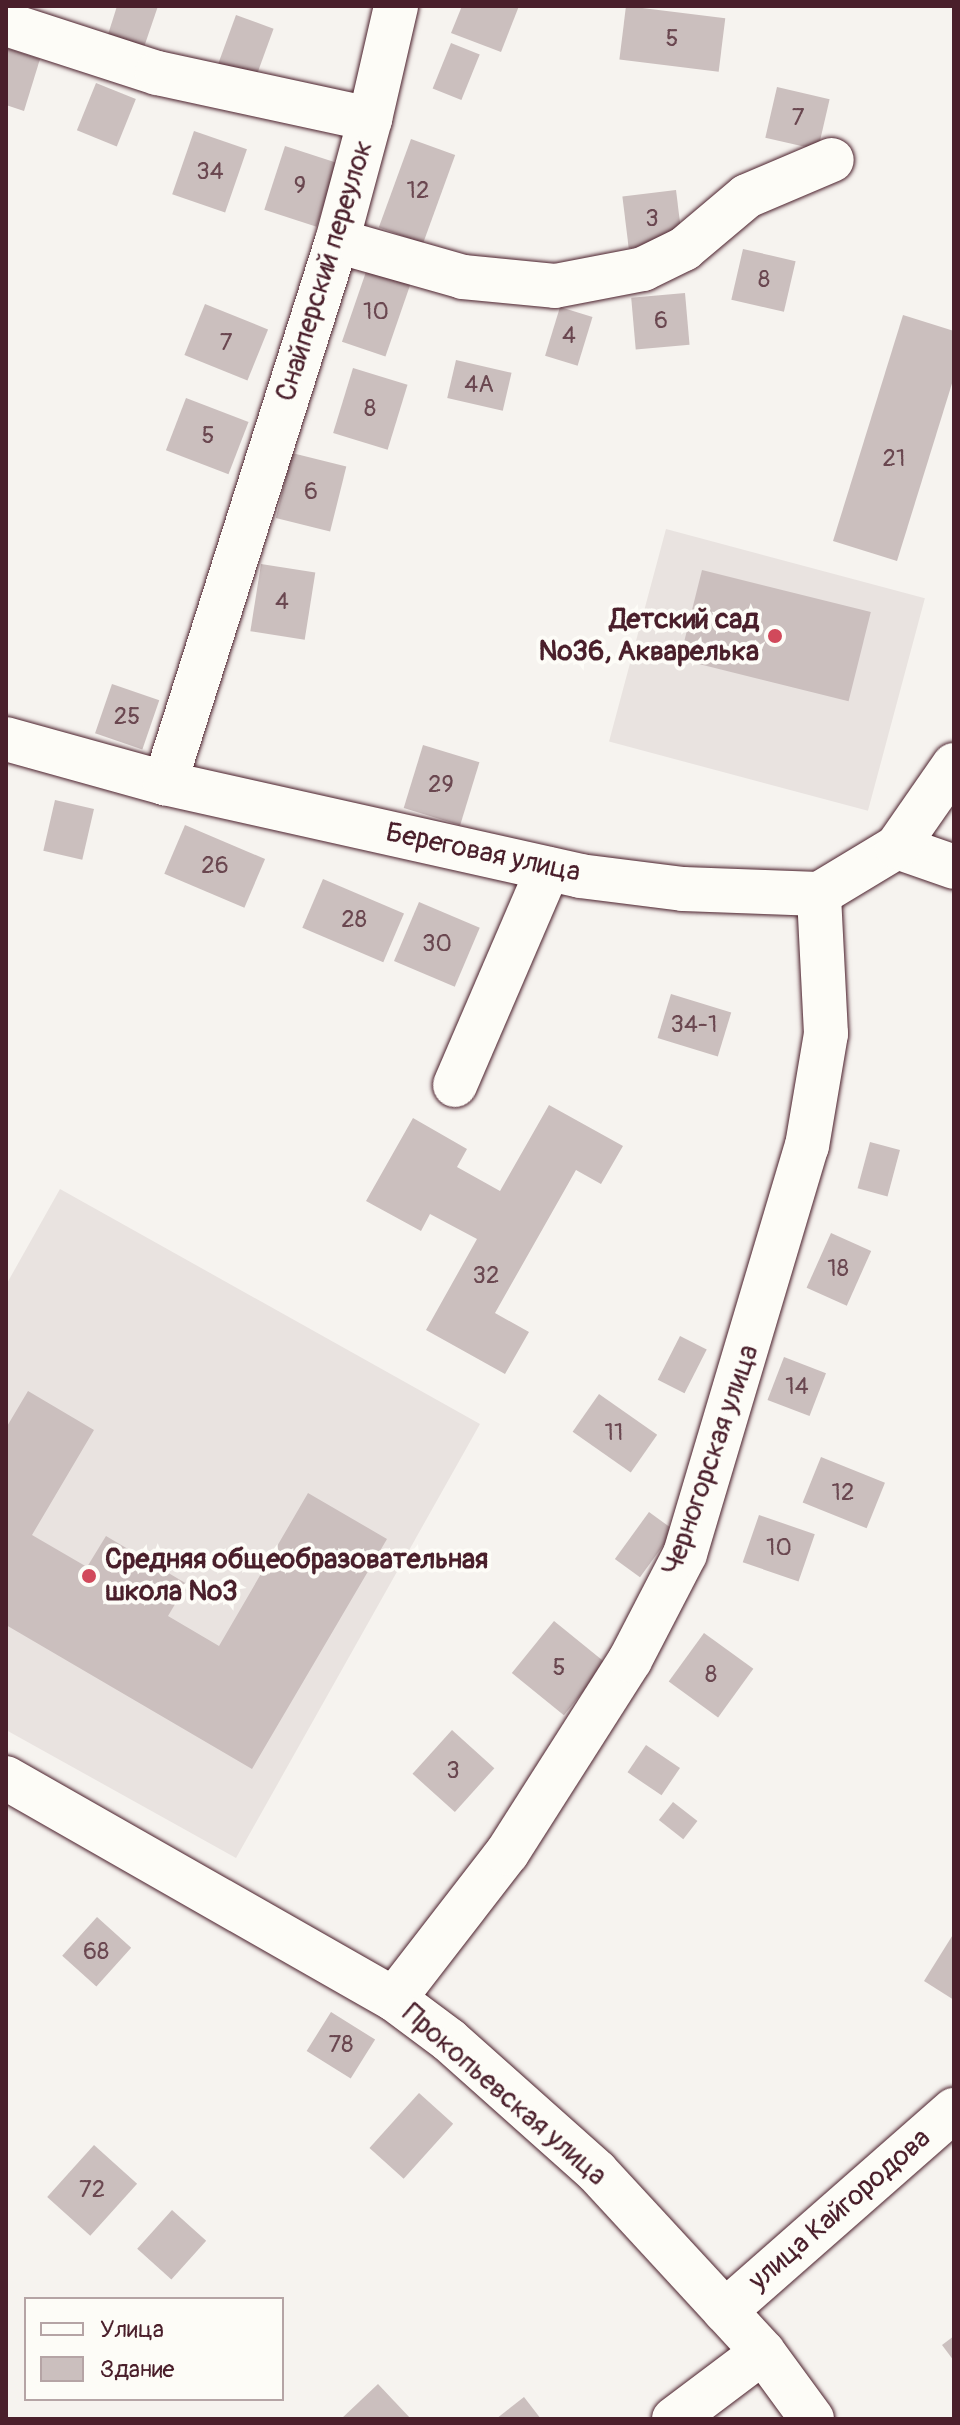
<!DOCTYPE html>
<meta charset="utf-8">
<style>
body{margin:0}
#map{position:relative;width:960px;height:2425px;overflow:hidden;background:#f6f3ef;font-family:Pangolin,sans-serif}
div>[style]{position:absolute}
.built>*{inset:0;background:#e9e3e0;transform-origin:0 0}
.building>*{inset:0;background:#cbbfbe;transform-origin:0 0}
.roads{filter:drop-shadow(0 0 2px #4a1f2b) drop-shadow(0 0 2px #4a1f2b)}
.minor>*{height:44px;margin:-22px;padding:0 22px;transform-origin:22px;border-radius:22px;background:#fdfcf7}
.major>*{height:44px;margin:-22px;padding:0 22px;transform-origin:22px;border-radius:22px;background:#fdfcf7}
.dots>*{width:22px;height:22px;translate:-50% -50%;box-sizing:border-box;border:4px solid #fdfcf7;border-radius:50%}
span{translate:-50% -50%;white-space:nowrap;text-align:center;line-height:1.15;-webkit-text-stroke:8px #fdfcf7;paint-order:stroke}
.number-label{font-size:24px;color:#6a4750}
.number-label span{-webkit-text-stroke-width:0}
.street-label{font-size:28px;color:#4a1f2b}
.poi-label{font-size:28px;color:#4a1f2b;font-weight:700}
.right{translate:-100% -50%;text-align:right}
.left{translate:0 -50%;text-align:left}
.frame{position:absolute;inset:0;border:8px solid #4a1f2b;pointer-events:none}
.legend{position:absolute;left:24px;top:2297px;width:260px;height:104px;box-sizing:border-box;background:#fdfcf7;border:2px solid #b5a4a5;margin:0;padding:10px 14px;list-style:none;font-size:24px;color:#4a1f2b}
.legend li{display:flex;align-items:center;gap:16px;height:40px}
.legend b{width:40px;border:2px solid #b5a4a5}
</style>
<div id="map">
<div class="built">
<i style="left:666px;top:529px;width:268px;height:220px;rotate:15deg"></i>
<i style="clip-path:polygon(60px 1189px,480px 1424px,236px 1858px,6px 1730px,6px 1285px)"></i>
</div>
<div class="building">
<i style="clip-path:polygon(117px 6px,158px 6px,142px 53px,106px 41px)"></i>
<i style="clip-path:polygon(462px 6px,519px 6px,501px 52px,451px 33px)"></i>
<i style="left:626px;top:6px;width:100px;height:54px;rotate:7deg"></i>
<i style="left:236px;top:15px;width:40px;height:53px;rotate:20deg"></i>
<i style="left:451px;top:43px;width:31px;height:49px;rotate:22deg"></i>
<i style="clip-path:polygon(6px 48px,40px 59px,24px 111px,6px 105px)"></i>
<i style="left:96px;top:83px;width:43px;height:51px;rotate:22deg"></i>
<i style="left:777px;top:87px;width:54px;height:52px;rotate:13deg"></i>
<i style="left:194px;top:131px;width:56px;height:67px;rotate:19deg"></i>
<i style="left:411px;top:139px;width:47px;height:94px;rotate:20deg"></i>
<i style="left:285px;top:146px;width:55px;height:67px;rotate:18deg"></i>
<i style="left:676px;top:190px;width:52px;height:54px;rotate:83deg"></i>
<i style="left:743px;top:249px;width:54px;height:52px;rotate:13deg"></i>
<i style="left:368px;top:266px;width:46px;height:80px;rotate:19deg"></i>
<i style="left:685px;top:293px;width:52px;height:54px;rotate:85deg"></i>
<i style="left:205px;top:304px;width:68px;height:55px;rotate:22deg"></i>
<i style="left:560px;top:307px;width:34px;height:51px;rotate:17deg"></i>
<i style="clip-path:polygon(903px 315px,954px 331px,954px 377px,897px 561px,833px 541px)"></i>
<i style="left:456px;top:360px;width:57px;height:39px;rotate:13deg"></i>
<i style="left:353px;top:368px;width:57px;height:68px;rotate:17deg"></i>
<i style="left:186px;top:398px;width:67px;height:56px;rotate:21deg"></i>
<i style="left:292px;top:453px;width:56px;height:67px;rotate:14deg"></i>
<i style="left:261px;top:564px;width:55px;height:68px;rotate:9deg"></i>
<i style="left:702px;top:570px;width:174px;height:92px;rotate:14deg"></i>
<i style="left:112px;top:684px;width:50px;height:52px;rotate:19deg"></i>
<i style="left:423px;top:745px;width:59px;height:66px;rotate:17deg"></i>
<i style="left:55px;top:800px;width:40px;height:52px;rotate:13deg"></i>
<i style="left:185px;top:825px;width:87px;height:53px;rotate:23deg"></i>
<i style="left:323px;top:879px;width:88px;height:53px;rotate:23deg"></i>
<i style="left:419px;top:902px;width:66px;height:64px;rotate:23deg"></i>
<i style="left:671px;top:994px;width:63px;height:46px;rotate:17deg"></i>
<i style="clip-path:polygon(549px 1105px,623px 1146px,601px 1184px,576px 1170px,495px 1313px,529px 1332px,505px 1374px,426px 1330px,477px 1239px,430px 1214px,421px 1231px,366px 1201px,413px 1118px,467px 1149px,457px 1167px,500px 1191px)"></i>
<i style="left:870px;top:1142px;width:31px;height:48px;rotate:15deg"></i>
<i style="left:831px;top:1233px;width:44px;height:60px;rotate:24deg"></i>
<i style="left:680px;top:1336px;width:30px;height:49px;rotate:27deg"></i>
<i style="left:784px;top:1357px;width:45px;height:46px;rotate:21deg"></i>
<i style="clip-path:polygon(28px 1391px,94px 1430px,32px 1535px,87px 1567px,106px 1536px,187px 1584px,168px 1616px,219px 1646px,308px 1493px,387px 1539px,252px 1769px,6px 1625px,6px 1428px)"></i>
<i style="left:599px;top:1394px;width:71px;height:46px;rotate:35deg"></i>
<i style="left:821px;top:1457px;width:69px;height:49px;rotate:22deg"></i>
<i style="left:649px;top:1512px;width:31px;height:58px;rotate:36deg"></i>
<i style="left:759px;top:1515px;width:59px;height:50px;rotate:19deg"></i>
<i style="left:554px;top:1621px;width:67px;height:67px;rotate:39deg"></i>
<i style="left:704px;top:1633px;width:61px;height:60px;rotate:36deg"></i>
<i style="left:452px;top:1730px;width:57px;height:59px;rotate:42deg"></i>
<i style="left:646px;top:1745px;width:41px;height:33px;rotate:34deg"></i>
<i style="left:673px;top:1802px;width:31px;height:23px;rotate:38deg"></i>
<i style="left:97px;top:1917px;width:46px;height:52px;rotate:42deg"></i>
<i style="clip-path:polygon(954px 1933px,954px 2000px,924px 1981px)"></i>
<i style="left:331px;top:2012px;width:52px;height:46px;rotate:32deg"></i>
<i style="left:419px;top:2093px;width:46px;height:74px;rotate:42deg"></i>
<i style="left:94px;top:2145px;width:58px;height:70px;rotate:42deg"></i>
<i style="left:172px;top:2210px;width:46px;height:52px;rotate:42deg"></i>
<i style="clip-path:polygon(954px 2336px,954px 2361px,942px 2345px)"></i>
<i style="clip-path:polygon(378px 2384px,411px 2419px,341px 2419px)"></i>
<i style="clip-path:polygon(524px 2397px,541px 2419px,496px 2419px)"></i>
</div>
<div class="roads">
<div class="minor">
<i style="left:6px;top:24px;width:159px;rotate:18deg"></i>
<i style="left:157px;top:73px;width:218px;rotate:12.2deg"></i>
<i style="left:370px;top:119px;width:126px;rotate:105.1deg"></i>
<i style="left:337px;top:241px;width:569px;rotate:107.61deg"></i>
<i style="left:370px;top:119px;width:116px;rotate:-77deg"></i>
<i style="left:337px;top:241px;width:131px;rotate:15.9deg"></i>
<i style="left:463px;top:277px;width:92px;rotate:5.6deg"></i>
<i style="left:555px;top:286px;width:90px;rotate:-10.9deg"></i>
<i style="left:643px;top:269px;width:46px;rotate:-26deg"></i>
<i style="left:684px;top:249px;width:82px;rotate:-40.1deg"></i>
<i style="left:747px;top:196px;width:92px;rotate:-23deg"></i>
<i style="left:6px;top:739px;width:165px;rotate:15.5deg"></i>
<i style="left:165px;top:783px;width:425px;rotate:12.6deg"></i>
<i style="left:580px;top:876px;width:104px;rotate:7.2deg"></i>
<i style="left:683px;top:889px;width:136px;rotate:2.1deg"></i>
<i style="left:819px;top:894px;width:91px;rotate:-31.1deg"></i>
<i style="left:897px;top:847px;width:60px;rotate:19.3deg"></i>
<i style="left:897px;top:847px;width:100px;rotate:-55.2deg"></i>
<i style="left:455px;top:1085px;width:235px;rotate:-66.7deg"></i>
<i style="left:394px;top:1999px;width:185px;rotate:-52.3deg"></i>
<i style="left:507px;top:1853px;width:229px;rotate:-57.5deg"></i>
<i style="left:630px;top:1660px;width:119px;rotate:-62.6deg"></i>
<i style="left:685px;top:1554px;width:426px;rotate:-73.4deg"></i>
<i style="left:807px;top:1146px;width:114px;rotate:-80.4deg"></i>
<i style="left:826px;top:1034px;width:140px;rotate:-92.9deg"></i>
<i style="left:725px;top:2311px;width:305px;rotate:-41.3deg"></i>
</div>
<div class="major">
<i style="left:6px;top:1778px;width:447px;rotate:29.7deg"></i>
<i style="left:394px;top:1999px;width:69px;rotate:36.7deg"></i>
<i style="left:449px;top:2040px;width:198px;rotate:41.7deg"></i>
<i style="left:597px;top:2172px;width:245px;rotate:47.3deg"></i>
<i style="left:763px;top:2352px;width:83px;rotate:53.8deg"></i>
<i style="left:674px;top:2419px;width:111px;rotate:-37deg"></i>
</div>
</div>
<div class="dots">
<i style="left:775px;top:636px;background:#d1495b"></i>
<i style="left:89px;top:1576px;background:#d1495b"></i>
</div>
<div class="number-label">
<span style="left:672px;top:39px">5</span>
<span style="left:798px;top:118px">7</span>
<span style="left:210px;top:172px">34</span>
<span style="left:300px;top:186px">9</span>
<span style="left:418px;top:191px">12</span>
<span style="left:652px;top:219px">3</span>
<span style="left:764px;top:280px">8</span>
<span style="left:376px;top:312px">10</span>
<span style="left:661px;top:321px">6</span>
<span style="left:569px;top:336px">4</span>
<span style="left:226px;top:343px">7</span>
<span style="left:479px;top:385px">4А</span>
<span style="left:370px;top:409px">8</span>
<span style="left:208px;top:436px">5</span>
<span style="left:894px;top:459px">21</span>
<span style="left:311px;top:492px">6</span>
<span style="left:282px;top:602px">4</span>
<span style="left:127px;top:717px">25</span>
<span style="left:441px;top:785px">29</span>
<span style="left:215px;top:866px">26</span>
<span style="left:354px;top:920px">28</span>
<span style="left:437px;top:944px">30</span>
<span style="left:694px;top:1025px">34-1</span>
<span style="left:838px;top:1269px">18</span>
<span style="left:486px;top:1276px">32</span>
<span style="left:797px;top:1387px">14</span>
<span style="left:614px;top:1433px">11</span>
<span style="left:843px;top:1493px">12</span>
<span style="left:779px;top:1548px">10</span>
<span style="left:559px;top:1668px">5</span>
<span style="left:711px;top:1675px">8</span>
<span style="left:453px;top:1771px">3</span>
<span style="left:96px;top:1952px">68</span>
<span style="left:341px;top:2045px">78</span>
<span style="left:92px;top:2190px">72</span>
</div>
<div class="street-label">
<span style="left:325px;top:271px;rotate:-73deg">Снайперский переулок</span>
<span style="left:483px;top:853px;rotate:12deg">Береговая улица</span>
<span style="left:711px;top:1460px;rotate:-71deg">Черногорская улица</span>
<span style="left:504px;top:2095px;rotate:41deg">Прокопьевская улица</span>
<span style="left:840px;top:2210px;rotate:-41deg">улица Кайгородова</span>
</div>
<div class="poi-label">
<span class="right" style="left:759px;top:636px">Детский сад<br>№36, Акварелька</span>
<span class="left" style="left:105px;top:1576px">Средняя общеобразовательная<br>школа №3</span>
</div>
<div class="frame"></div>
<ul class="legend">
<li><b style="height:10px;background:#fdfcf7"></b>Улица</li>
<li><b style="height:22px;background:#cbbfbe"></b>Здание</li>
</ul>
</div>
